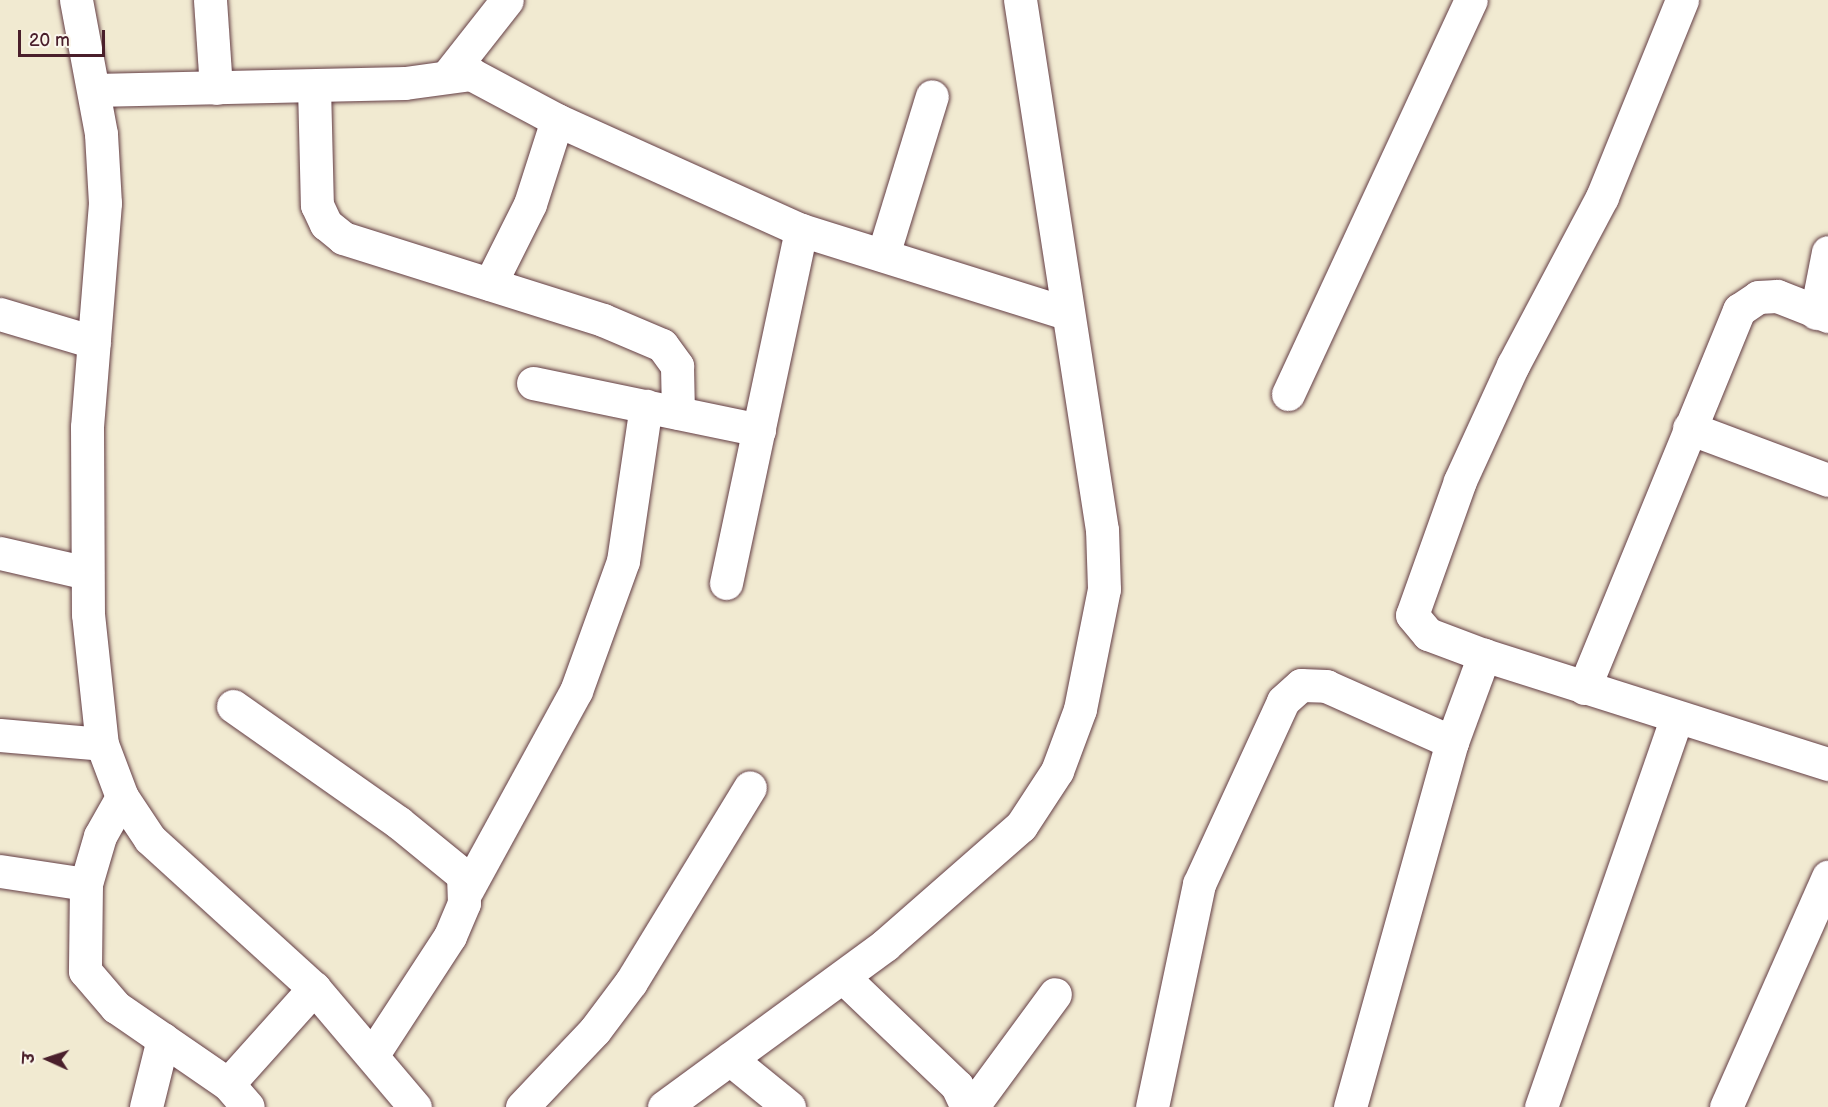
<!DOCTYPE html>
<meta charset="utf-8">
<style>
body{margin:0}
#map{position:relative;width:1828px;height:1107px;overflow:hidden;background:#f1ead1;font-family:"Balsamiq Sans","Playpen Sans Deva",sans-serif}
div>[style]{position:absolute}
.roads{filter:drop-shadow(0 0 2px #633d44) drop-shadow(0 0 2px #633d44)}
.street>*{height:33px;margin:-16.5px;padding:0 16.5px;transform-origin:16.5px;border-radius:16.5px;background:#fff}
span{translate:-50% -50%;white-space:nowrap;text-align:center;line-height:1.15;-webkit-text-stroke:4.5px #fbf7ec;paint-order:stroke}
.north{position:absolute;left:18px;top:1029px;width:60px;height:60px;-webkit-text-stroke:4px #fbf7ec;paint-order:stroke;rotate:273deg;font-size:16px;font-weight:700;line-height:24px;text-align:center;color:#4a1f2b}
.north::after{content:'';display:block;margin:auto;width:21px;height:27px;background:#4a1f2b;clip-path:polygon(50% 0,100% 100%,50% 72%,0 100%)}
.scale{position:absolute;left:18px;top:30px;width:87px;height:27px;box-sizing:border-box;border:3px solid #4a1f2b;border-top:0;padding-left:8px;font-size:18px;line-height:21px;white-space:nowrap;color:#4a1f2b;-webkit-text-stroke:4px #fbf7ec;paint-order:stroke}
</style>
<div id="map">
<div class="roads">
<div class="street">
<i style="left:76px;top:0;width:136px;rotate:79.4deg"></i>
<i style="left:101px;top:134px;width:69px;rotate:86.7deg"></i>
<i style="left:105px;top:203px;width:225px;rotate:94.6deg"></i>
<i style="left:87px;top:427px;width:187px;rotate:89.7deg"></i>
<i style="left:88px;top:614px;width:131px;rotate:83.9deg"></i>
<i style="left:102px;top:744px;width:57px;rotate:69.3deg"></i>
<i style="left:122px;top:797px;width:50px;rotate:56.3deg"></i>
<i style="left:150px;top:839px;width:222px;rotate:42.3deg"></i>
<i style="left:314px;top:988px;width:156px;rotate:49.7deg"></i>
<i style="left:210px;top:0;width:88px;rotate:86.1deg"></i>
<i style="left:1682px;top:0;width:213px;rotate:112.1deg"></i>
<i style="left:1602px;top:197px;width:190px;rotate:117.9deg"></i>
<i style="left:1513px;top:365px;width:128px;rotate:114.6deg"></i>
<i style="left:1460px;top:481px;width:142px;rotate:109.7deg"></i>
<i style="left:1412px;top:615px;width:25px;rotate:50deg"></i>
<i style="left:1428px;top:634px;width:60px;rotate:20.6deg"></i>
<i style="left:1484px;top:655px;width:361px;rotate:17.6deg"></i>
<i style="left:448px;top:75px;width:95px;rotate:-51.8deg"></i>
<i style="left:314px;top:86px;width:119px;rotate:88.6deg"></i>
<i style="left:317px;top:205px;width:21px;rotate:65deg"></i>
<i style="left:326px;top:224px;width:22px;rotate:39deg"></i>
<i style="left:343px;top:238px;width:273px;rotate:17.5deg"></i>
<i style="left:603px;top:320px;width:64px;rotate:23deg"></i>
<i style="left:662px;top:345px;width:26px;rotate:54deg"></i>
<i style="left:677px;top:366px;width:47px;rotate:88.8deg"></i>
<i style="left:94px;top:90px;width:311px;rotate:-1.3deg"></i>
<i style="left:405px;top:83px;width:67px;rotate:-7.8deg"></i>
<i style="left:471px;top:74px;width:98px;rotate:28.1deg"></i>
<i style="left:557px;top:120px;width:268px;rotate:24.3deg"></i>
<i style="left:801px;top:230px;width:278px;rotate:17.4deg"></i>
<i style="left:883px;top:255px;width:166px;rotate:-72.9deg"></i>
<i style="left:490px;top:284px;width:89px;rotate:-63.4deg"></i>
<i style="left:530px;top:204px;width:88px;rotate:-72.2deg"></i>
<i style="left:1816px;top:313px;width:62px;rotate:-78.9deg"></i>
<i style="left:0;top:314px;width:98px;rotate:16.6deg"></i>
<i style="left:533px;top:383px;width:231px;rotate:11.7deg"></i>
<i style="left:1288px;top:394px;width:434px;rotate:-65.1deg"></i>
<i style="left:1689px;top:428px;width:148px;rotate:20.5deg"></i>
<i style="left:0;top:553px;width:89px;rotate:12.9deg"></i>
<i style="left:726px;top:583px;width:361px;rotate:-78deg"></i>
<i style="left:1584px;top:688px;width:409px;rotate:-67.7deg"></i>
<i style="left:1739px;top:310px;width:23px;rotate:-34deg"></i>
<i style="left:1758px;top:297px;width:19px;rotate:-3deg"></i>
<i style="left:1777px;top:296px;width:55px;rotate:21.4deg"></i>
<i style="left:233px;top:706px;width:202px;rotate:35.1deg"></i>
<i style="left:398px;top:822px;width:84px;rotate:39.2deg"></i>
<i style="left:463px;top:875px;width:28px;rotate:88deg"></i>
<i style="left:464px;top:903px;width:36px;rotate:113deg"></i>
<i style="left:450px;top:936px;width:141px;rotate:123.1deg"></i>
<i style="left:0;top:735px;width:102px;rotate:5deg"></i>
<i style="left:122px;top:797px;width:45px;rotate:119.4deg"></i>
<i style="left:100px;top:836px;width:50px;rotate:106.3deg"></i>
<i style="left:86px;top:884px;width:87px;rotate:90.7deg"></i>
<i style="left:85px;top:971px;width:48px;rotate:49.3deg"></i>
<i style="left:116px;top:1007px;width:136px;rotate:34.5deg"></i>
<i style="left:228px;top:1084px;width:30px;rotate:49deg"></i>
<i style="left:0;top:871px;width:87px;rotate:8.6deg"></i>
<i style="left:467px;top:890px;width:227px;rotate:-61.3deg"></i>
<i style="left:576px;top:691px;width:138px;rotate:-70.1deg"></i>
<i style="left:623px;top:561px;width:157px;rotate:-81.6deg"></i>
<i style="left:843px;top:977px;width:158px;rotate:43.7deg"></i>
<i style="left:957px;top:1086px;width:23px;rotate:65deg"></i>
<i style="left:730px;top:1059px;width:76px;rotate:39.1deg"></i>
<i style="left:228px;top:1084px;width:129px;rotate:-48.1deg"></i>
<i style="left:146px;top:1107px;width:70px;rotate:-76deg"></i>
<i style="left:522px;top:1107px;width:106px;rotate:-46.5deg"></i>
<i style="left:595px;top:1030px;width:60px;rotate:-53.1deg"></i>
<i style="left:631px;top:982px;width:228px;rotate:-58.6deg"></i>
<i style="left:664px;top:1107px;width:274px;rotate:-36.2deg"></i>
<i style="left:885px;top:945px;width:181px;rotate:-41.2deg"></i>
<i style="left:1021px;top:826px;width:66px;rotate:-56.8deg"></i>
<i style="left:1057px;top:771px;width:66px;rotate:-69.6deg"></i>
<i style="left:1080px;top:709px;width:122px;rotate:-78.7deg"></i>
<i style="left:1104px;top:589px;width:59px;rotate:-91.9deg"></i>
<i style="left:1102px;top:530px;width:536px;rotate:-98.79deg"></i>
<i style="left:972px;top:1107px;width:140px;rotate:-53.7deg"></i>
<i style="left:1152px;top:1107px;width:228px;rotate:-78.1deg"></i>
<i style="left:1199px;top:884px;width:201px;rotate:-65.3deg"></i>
<i style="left:1283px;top:701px;width:24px;rotate:-42deg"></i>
<i style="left:1301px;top:685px;width:25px;rotate:2deg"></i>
<i style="left:1326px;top:686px;width:138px;rotate:24deg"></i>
<i style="left:1350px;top:1107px;width:379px;rotate:-74.4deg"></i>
<i style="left:1452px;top:742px;width:93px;rotate:-69.8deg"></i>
<i style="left:1541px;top:1107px;width:413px;rotate:-70.8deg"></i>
<i style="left:1726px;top:1107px;width:252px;rotate:-66.1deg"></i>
</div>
</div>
<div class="north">उ</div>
<div class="scale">20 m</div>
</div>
